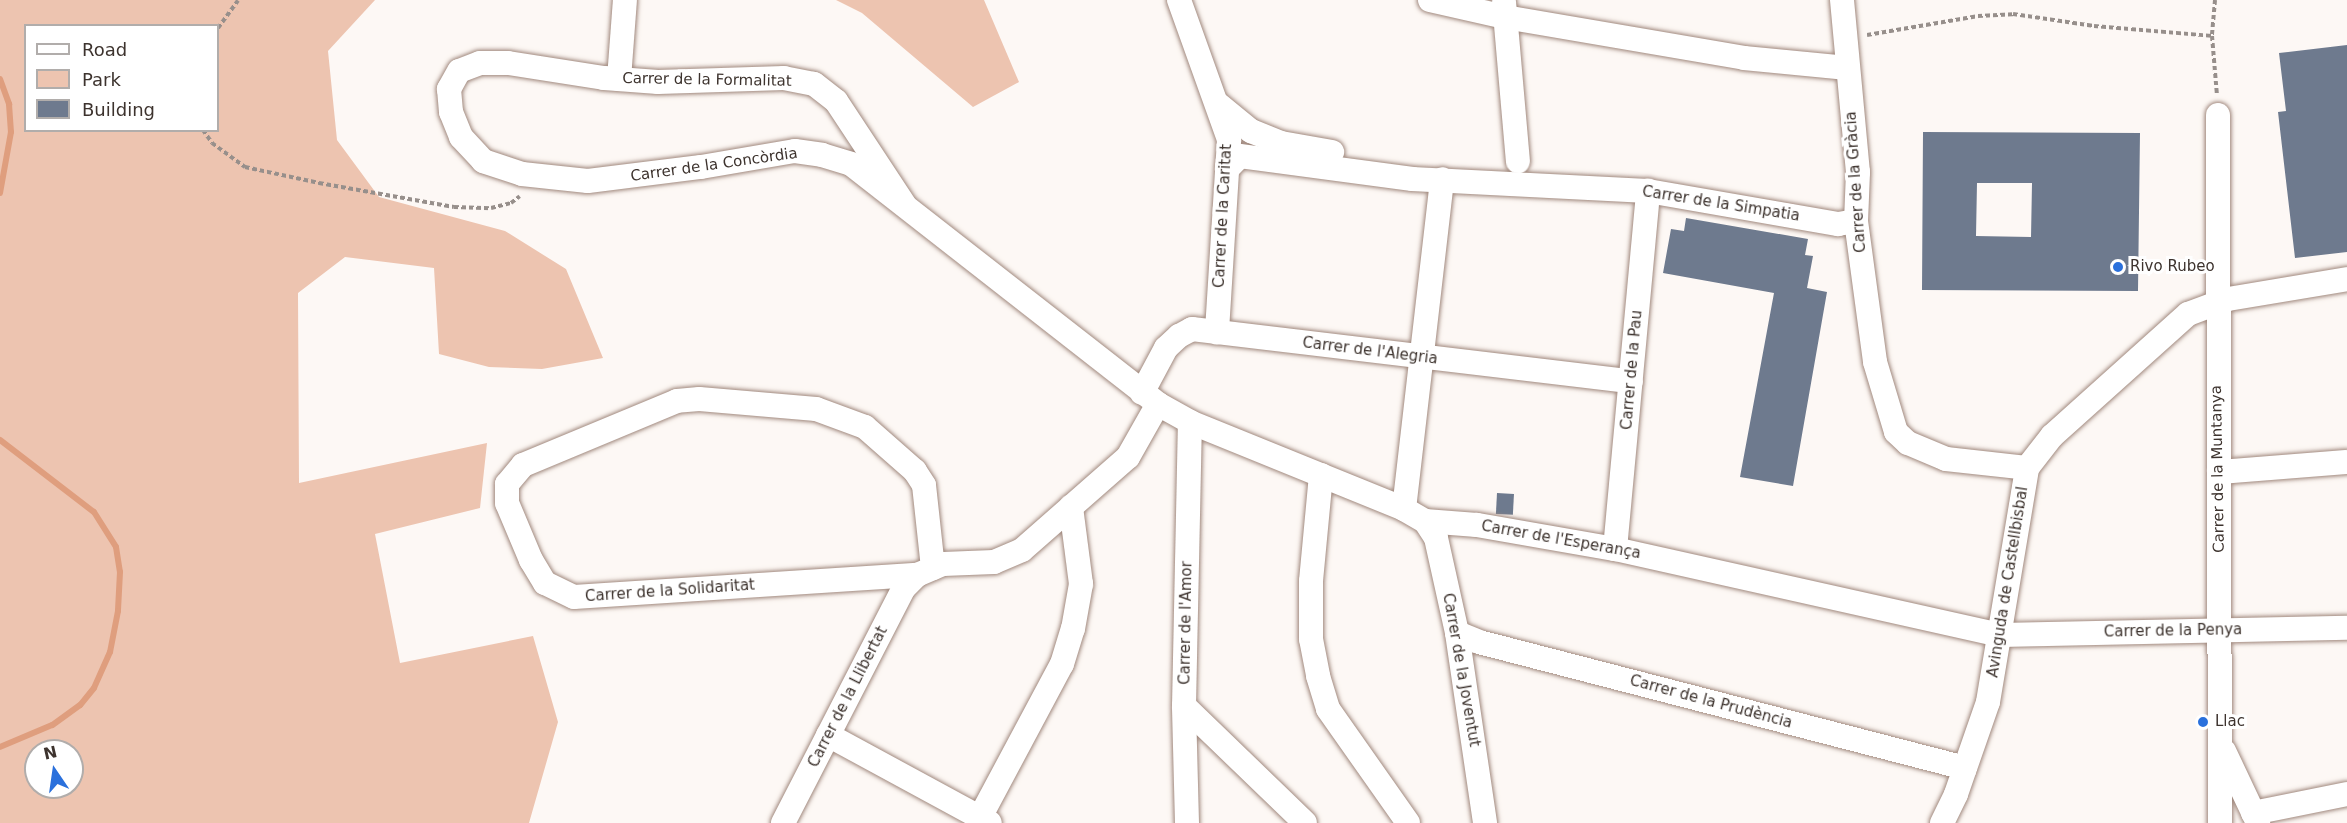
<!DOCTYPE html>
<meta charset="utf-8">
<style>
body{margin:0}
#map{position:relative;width:2347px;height:823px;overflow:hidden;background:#fdf8f5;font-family:"DejaVu Sans",sans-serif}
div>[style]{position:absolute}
.green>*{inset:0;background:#edc4b0}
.stream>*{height:6px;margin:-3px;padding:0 3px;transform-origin:3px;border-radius:3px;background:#df9e7e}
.building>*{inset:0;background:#6e7a8e;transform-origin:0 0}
.path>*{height:4px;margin-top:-2px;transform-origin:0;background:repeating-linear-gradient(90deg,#978f8b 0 4.5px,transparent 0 7.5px)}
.roads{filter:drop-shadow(0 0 2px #a1897e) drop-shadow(0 0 2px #a1897e)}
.street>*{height:24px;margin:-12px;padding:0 12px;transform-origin:12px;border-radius:12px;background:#fff}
.dots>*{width:16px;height:16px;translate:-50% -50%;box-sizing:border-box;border:3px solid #fff;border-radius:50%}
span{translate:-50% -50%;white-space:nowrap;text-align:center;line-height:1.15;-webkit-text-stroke:6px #fff;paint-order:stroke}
.street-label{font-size:15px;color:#3d332e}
.poi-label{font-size:15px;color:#3d332e}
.left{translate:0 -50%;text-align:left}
.legend{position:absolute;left:24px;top:24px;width:195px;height:108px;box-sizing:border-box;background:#fff;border:2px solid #b1adab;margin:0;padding:8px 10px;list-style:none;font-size:18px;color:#3d332e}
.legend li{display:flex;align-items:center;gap:12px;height:30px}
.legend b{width:30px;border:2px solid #b1adab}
.north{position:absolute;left:24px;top:739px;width:60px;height:60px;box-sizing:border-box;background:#fff;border:2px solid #b1adab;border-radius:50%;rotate:347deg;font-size:16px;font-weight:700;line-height:24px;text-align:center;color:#3d332e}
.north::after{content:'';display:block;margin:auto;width:21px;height:27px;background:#2a70dc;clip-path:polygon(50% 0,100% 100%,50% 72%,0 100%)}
</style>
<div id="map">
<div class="green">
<i style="clip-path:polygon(evenodd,0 0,375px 0,328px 51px,337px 140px,379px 197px,505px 231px,566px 269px,603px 358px,542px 369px,489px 367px,439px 354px,434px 268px,345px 257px,298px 293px,299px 483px,487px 443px,480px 508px,375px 534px,400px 663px,533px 636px,558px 722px,529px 823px,0 823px,0 0,26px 26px,218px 26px,218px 130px,26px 130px,26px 26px,0 0,36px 751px,72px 751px,72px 787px,36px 787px,36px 751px)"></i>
<i style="clip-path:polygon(836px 0,984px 0,1019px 82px,973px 107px,862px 13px)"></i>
</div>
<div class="stream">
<i style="left:0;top:79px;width:27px;rotate:70deg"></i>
<i style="left:9px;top:104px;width:28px;rotate:86deg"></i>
<i style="left:11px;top:132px;width:62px;rotate:100.2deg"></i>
<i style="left:0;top:440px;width:118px;rotate:37.5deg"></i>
<i style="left:94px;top:512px;width:41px;rotate:57.8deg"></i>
<i style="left:116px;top:547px;width:25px;rotate:81deg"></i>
<i style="left:120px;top:572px;width:39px;rotate:93deg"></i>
<i style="left:118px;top:611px;width:42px;rotate:101deg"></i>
<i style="left:110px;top:652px;width:39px;rotate:114deg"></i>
<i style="left:94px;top:688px;width:22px;rotate:129deg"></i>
<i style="left:80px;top:705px;width:34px;rotate:144deg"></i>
<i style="left:52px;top:725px;width:56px;rotate:157.1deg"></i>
</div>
<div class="building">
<i style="clip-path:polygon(2347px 45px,2347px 252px,2295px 258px,2278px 112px,2286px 111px,2279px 53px)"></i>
<i style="clip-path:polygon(evenodd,1923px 132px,2140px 133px,2138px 291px,1922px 290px,1923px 132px,1977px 183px,2032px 183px,2031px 237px,1976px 236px,1977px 183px)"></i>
<i style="clip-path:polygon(1686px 218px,1808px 239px,1805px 255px,1813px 256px,1807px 288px,1827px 292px,1793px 486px,1740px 477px,1774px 293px,1663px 273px,1671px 229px,1684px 231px)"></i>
<i style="left:1497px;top:493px;width:17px;height:21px;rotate:3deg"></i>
</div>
<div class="path">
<i style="left:2215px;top:0;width:36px;rotate:95deg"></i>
<i style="left:2212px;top:36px;width:59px;rotate:85.2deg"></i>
<i style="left:218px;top:28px;width:34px;rotate:-54deg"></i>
<i style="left:1867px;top:35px;width:113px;rotate:-9.7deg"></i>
<i style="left:1978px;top:16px;width:35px;rotate:-3deg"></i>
<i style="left:2013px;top:14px;width:82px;rotate:8.4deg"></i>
<i style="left:2094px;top:26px;width:118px;rotate:4.8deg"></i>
<i style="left:203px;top:130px;width:16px;rotate:55deg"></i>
<i style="left:212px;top:143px;width:41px;rotate:36deg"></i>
<i style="left:245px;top:167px;width:76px;rotate:12.2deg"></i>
<i style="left:319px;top:183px;width:137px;rotate:10.1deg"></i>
<i style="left:454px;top:207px;width:37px;rotate:2deg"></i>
<i style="left:491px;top:208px;width:21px;rotate:-14deg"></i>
<i style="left:511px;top:203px;width:11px;rotate:-38deg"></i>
</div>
<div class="roads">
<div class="street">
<i style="left:1179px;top:0;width:149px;rotate:70.3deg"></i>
<i style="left:1229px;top:140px;width:193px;rotate:93.6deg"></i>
<i style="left:1430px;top:0;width:77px;rotate:12.8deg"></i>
<i style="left:1505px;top:17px;width:242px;rotate:9.7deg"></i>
<i style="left:1744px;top:58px;width:104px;rotate:5.5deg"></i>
<i style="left:1842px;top:0;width:173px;rotate:84.7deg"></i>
<i style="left:1858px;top:172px;width:49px;rotate:92.3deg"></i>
<i style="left:1856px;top:221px;width:142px;rotate:82.3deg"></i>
<i style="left:1875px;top:362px;width:73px;rotate:73.3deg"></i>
<i style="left:1896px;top:432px;width:16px;rotate:43deg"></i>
<i style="left:1908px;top:443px;width:41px;rotate:22.8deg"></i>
<i style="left:1946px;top:459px;width:81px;rotate:6.3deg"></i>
<i style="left:1504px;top:2px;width:160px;rotate:85deg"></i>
<i style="left:619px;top:79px;width:79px;rotate:-85.7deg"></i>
<i style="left:1218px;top:104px;width:43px;rotate:39.3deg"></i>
<i style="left:1251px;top:131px;width:32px;rotate:22deg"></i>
<i style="left:1281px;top:143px;width:52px;rotate:10deg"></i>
<i style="left:2218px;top:115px;width:708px;rotate:89.84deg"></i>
<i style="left:1227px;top:169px;width:18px;rotate:-45deg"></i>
<i style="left:1240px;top:156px;width:174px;rotate:7.6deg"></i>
<i style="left:1412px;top:179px;width:236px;rotate:2.9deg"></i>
<i style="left:1648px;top:191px;width:193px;rotate:9.9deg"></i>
<i style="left:1838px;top:224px;width:18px;rotate:-9deg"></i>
<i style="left:904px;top:204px;width:123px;rotate:-123.4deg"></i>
<i style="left:836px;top:101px;width:28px;rotate:-142deg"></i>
<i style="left:814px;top:84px;width:31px;rotate:-169deg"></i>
<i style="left:784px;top:78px;width:126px;rotate:178.2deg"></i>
<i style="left:658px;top:82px;width:54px;rotate:-175.8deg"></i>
<i style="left:604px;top:78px;width:97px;rotate:-171.1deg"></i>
<i style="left:508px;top:63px;width:28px;rotate:180deg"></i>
<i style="left:480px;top:63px;width:22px;rotate:159deg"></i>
<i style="left:459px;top:71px;width:21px;rotate:119deg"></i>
<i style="left:449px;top:89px;width:23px;rotate:85deg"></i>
<i style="left:451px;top:112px;width:27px;rotate:68deg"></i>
<i style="left:461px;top:137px;width:33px;rotate:47deg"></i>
<i style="left:483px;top:161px;width:41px;rotate:18.4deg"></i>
<i style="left:522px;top:174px;width:66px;rotate:6.1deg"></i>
<i style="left:588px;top:181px;width:114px;rotate:-7.1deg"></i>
<i style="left:701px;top:167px;width:95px;rotate:-9.7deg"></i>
<i style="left:795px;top:151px;width:27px;rotate:8deg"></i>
<i style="left:822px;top:155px;width:30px;rotate:17deg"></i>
<i style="left:851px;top:164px;width:390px;rotate:38deg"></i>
<i style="left:1158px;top:404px;width:37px;rotate:29deg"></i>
<i style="left:1190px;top:422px;width:231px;rotate:22.1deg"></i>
<i style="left:1404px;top:509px;width:24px;rotate:30deg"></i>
<i style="left:1425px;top:521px;width:52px;rotate:4.4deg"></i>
<i style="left:1477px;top:525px;width:140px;rotate:9.9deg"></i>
<i style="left:1615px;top:549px;width:394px;rotate:12.6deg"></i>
<i style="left:2000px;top:635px;width:347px;rotate:-1.2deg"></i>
<i style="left:1142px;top:393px;width:51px;rotate:-61.9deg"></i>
<i style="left:1166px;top:348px;width:18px;rotate:-43deg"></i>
<i style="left:1179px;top:336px;width:15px;rotate:-28deg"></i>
<i style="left:1192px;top:329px;width:442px;rotate:6.8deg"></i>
<i style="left:2219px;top:472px;width:128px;rotate:-4.5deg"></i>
<i style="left:1321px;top:475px;width:106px;rotate:95.4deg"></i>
<i style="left:1311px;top:581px;width:58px;rotate:90deg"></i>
<i style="left:1311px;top:639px;width:38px;rotate:79deg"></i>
<i style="left:1318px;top:676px;width:34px;rotate:73deg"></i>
<i style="left:1328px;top:709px;width:139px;rotate:54.9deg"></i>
<i style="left:1404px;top:509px;width:332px;rotate:-83.4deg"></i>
<i style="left:1425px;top:521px;width:20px;rotate:57deg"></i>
<i style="left:1436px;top:538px;width:97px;rotate:77.5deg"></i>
<i style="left:1457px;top:633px;width:192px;rotate:81.6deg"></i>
<i style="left:1615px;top:549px;width:360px;rotate:-84.7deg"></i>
<i style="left:933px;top:568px;width:83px;rotate:-96.2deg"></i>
<i style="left:924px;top:485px;width:17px;rotate:-123deg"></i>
<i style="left:915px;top:471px;width:67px;rotate:-138.7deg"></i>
<i style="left:865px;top:427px;width:52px;rotate:-159.8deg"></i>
<i style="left:816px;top:409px;width:117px;rotate:-175.1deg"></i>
<i style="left:699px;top:399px;width:22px;rotate:175deg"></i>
<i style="left:677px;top:401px;width:167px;rotate:157.4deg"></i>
<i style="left:523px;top:465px;width:25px;rotate:130deg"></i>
<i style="left:507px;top:484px;width:19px;rotate:90deg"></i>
<i style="left:507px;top:503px;width:62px;rotate:67.2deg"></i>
<i style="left:531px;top:560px;width:27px;rotate:59deg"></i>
<i style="left:545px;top:583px;width:32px;rotate:26deg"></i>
<i style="left:574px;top:597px;width:344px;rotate:-3.7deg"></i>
<i style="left:917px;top:575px;width:28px;rotate:-23deg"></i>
<i style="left:943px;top:564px;width:51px;rotate:-2.2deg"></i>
<i style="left:994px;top:562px;width:30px;rotate:-23deg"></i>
<i style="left:1022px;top:550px;width:141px;rotate:-41.3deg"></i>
<i style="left:1128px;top:457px;width:61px;rotate:-60.5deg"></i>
<i style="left:1457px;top:633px;width:24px;rotate:22deg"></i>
<i style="left:1479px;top:642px;width:502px;rotate:14.53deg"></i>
<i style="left:1184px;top:706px;width:168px;rotate:44deg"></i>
<i style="left:828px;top:735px;width:184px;rotate:28.5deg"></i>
<i style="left:2224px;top:751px;width:80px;rotate:64.7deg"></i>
<i style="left:2253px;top:813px;width:96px;rotate:-11.4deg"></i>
<i style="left:783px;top:823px;width:264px;rotate:-62.8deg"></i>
<i style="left:904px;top:588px;width:18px;rotate:-45deg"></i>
<i style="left:977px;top:823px;width:180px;rotate:-61.9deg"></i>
<i style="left:1062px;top:664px;width:37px;rotate:-73deg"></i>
<i style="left:1073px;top:629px;width:46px;rotate:-79.9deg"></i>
<i style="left:1081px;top:584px;width:78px;rotate:-97.4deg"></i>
<i style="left:1187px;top:823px;width:117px;rotate:-91.5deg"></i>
<i style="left:1184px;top:706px;width:284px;rotate:-88.8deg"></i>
<i style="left:1942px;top:823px;width:32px;rotate:-64deg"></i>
<i style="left:1956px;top:794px;width:97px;rotate:-70.8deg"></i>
<i style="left:1988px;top:702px;width:237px;rotate:-80.5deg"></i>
<i style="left:2027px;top:468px;width:41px;rotate:-52deg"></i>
<i style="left:2052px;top:436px;width:183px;rotate:-41.9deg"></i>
<i style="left:2188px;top:314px;width:43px;rotate:-20.6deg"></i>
<i style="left:2228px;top:299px;width:121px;rotate:-9.5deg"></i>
</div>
</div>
<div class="dots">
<i style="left:2118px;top:267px;background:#2a70dc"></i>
<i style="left:2203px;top:722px;background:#2a70dc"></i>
</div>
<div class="street-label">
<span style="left:707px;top:80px;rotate:1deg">Carrer de la Formalitat</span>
<span style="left:714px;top:165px;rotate:-8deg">Carrer de la Concòrdia</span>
<span style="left:1856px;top:182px;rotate:-94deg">Carrer de la Gràcia</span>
<span style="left:1721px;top:204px;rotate:9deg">Carrer de la Simpatia</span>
<span style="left:1223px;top:216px;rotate:-87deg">Carrer de la Caritat</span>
<span style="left:1370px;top:351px;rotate:7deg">Carrer de l'Alegria</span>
<span style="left:1632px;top:370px;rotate:-85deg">Carrer de la Pau</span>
<span style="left:2218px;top:469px;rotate:-91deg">Carrer de la Muntanya</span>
<span style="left:1561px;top:540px;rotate:10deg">Carrer de l'Esperança</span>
<span style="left:2008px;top:582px;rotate:-81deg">Avinguda de Castellbisbal</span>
<span style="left:670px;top:591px;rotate:-4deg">Carrer de la Solidaritat</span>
<span style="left:1186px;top:623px;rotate:-89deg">Carrer de l'Amor</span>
<span style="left:2173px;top:631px;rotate:-1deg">Carrer de la Penya</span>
<span style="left:1461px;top:670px;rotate:80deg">Carrer de la Joventut</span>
<span style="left:848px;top:697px;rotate:-63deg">Carrer de la Llibertat</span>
<span style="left:1711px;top:702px;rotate:15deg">Carrer de la Prudència</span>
</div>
<div class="poi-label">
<span class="left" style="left:2130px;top:267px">Rivo Rubeo</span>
<span class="left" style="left:2215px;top:722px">Llac</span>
</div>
<ul class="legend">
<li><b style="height:8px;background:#fff"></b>Road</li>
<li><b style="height:16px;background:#edc4b0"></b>Park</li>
<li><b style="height:16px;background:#6e7a8e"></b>Building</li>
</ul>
<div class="north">N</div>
</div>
